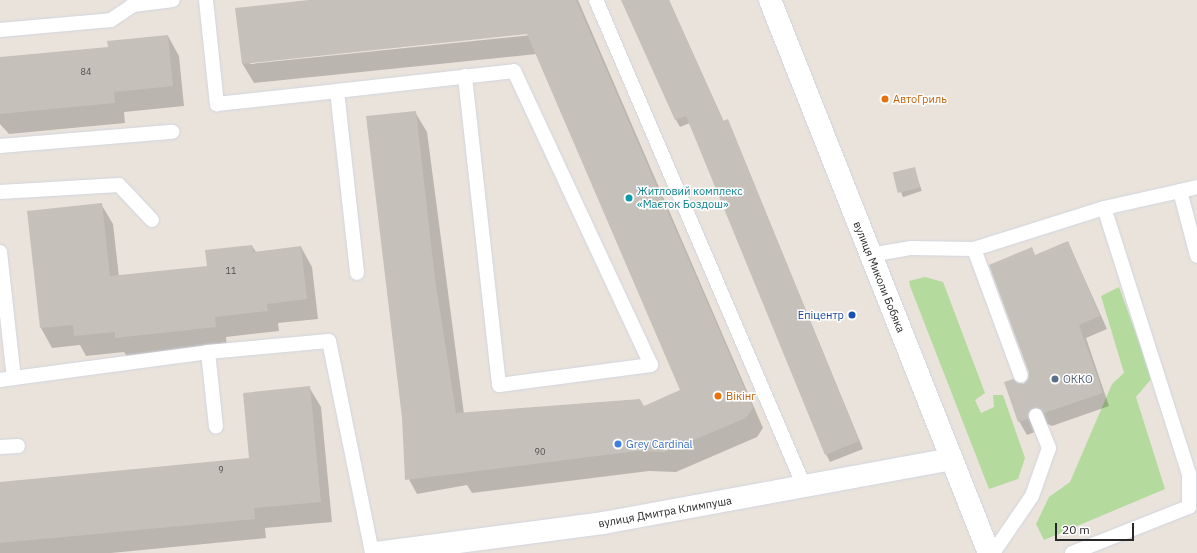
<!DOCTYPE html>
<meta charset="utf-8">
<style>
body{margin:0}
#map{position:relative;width:1197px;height:553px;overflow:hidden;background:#e9e3db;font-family:"IBM Plex Sans",sans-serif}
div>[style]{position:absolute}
.green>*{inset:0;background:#b5da9d}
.shadow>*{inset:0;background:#0003;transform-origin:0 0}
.building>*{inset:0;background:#c5c1ba;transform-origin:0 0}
.roads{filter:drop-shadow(0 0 1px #d1d4e0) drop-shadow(0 0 1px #d1d4e0)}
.lane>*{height:14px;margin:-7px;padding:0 7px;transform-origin:7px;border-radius:7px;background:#fff}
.street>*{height:22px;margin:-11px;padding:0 11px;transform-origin:11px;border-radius:11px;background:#fff}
.secondary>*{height:22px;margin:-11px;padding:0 11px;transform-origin:11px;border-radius:11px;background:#fff}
.dots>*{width:11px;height:11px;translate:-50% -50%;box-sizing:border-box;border:2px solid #fff;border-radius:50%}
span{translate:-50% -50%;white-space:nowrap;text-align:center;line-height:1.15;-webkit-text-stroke:3px #fff;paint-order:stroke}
.number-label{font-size:9px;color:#4f4e4c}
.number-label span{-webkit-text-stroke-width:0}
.food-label{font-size:11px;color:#c56008}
.left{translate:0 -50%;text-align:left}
.culture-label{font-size:11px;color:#0d838f}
.street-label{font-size:11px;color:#282828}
.transit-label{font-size:11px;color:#164399}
.right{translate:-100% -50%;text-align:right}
.service-label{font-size:11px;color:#4e5e75}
.shop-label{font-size:11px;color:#366cbe}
.scale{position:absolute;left:1055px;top:523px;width:79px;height:18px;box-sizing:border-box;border:2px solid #282828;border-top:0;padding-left:5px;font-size:12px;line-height:14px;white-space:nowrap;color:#282828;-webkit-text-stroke:3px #fff;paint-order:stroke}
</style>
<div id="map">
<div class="green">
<i style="clip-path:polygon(925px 277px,943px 282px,985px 393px,975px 400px,981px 413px,994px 407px,993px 395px,1003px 395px,1025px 458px,1018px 479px,989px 489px,910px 286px,909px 281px)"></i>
<i style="clip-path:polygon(1119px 287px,1152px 378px,1136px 397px,1165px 489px,1044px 540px,1036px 524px,1049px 497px,1070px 482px,1112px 384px,1124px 373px,1101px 296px)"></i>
</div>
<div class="shadow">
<i style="clip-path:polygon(evenodd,318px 0,578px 0,763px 428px,757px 437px,676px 472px,649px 471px,472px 493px,467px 485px,417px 494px,406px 474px,415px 112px,427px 132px,464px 414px,644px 407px,682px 391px,536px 54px,254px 83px,242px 63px,318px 0,531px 33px,532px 35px,250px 64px,250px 62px,531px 33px)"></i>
<i style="clip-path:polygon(622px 0,669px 0,724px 122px,731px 128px,863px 449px,830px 462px,826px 454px,690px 123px,680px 127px,676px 120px)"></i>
<i style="clip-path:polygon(168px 36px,179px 56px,184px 106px,124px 112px,125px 123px,9px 134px,0 124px,0 58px,109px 48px)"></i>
<i style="left:914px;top:168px;width:24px;height:20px;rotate:71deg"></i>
<i style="clip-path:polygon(101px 204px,113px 224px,119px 277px,208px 267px,252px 246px,256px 252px,301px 247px,312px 267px,318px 319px,278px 323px,279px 331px,226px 337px,227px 347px,128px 358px,124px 352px,86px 356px,80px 345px,52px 348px,41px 328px)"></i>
<i style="clip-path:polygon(1068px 242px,1107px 329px,1086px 338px,1109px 406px,1052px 426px,1041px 421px,1035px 432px,1027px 435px,1019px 421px,1024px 385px,1030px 374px,1035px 256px)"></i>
<i style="clip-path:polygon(309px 387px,321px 407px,332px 522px,265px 528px,266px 538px,111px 553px,0 553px,0 483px,250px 459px)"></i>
</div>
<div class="building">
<i style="clip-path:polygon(309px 0,576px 0,753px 408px,746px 418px,665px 452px,637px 451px,405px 480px,402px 418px,366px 116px,416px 111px,435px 279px,456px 413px,640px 399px,644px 406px,680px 390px,527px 34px,242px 64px,235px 8px)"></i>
<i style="clip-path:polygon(621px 0,669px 0,723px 121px,728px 119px,859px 441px,825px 455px,686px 116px,675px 120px)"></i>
<i style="clip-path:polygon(168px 35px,173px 86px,114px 92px,115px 103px,0 114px,0 57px,108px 47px,107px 41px)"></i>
<i style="left:915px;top:167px;width:21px;height:23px;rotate:76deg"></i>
<i style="clip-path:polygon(102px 203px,110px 276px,207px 266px,205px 250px,252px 245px,253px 252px,301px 246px,307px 299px,267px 304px,268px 311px,215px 317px,216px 327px,115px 338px,115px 332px,74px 336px,73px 325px,40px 328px,27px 211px)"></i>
<i style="clip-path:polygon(1068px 241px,1100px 316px,1079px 325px,1103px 393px,1044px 413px,1033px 408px,1028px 419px,1018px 422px,1004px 382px,1013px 379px,1024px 384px,1029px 373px,989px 265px,1032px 247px,1035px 255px)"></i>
<i style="clip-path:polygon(310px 386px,321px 502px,254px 508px,255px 519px,0 543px,0 482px,249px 458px,243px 393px)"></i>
</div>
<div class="roads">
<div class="lane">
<i style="left:206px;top:0;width:105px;rotate:84deg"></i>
<i style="left:217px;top:104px;width:121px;rotate:-6.2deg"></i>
<i style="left:337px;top:91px;width:183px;rotate:83.7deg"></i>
<i style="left:596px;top:0;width:529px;rotate:66.83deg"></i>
<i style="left:0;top:30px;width:111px;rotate:-5.1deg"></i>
<i style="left:111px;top:20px;width:27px;rotate:-34deg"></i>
<i style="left:133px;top:5px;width:40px;rotate:-7.1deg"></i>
<i style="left:337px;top:91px;width:178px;rotate:-6.4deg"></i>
<i style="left:514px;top:71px;width:324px;rotate:65deg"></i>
<i style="left:651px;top:365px;width:153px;rotate:172.5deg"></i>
<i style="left:499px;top:385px;width:311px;rotate:-96.3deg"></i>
<i style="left:0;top:146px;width:173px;rotate:-4.7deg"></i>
<i style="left:1180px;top:191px;width:17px;rotate:-13deg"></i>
<i style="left:0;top:192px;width:119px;rotate:-3.4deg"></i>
<i style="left:119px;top:185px;width:48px;rotate:46.7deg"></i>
<i style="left:974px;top:249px;width:135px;rotate:69.7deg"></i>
<i style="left:0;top:252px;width:127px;rotate:83.7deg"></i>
<i style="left:14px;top:378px;width:14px;rotate:172deg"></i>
<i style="left:870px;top:255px;width:42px;rotate:-9.7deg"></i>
<i style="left:911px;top:248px;width:63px;rotate:0.9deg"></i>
<i style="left:974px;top:249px;width:136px;rotate:-17.5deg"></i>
<i style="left:1104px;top:208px;width:78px;rotate:-12.6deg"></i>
<i style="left:1180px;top:191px;width:67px;rotate:75.3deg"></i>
<i style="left:208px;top:352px;width:75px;rotate:83.9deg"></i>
<i style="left:14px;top:378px;width:196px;rotate:-7.6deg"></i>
<i style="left:208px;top:352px;width:121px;rotate:-5.2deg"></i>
<i style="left:329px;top:341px;width:216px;rotate:78.5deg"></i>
<i style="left:0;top:447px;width:18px;rotate:-3deg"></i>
<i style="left:993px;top:553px;width:69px;rotate:-55.6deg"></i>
<i style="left:1032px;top:496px;width:51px;rotate:-70.5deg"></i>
<i style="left:1049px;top:448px;width:35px;rotate:-112deg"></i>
<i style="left:1072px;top:553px;width:126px;rotate:-21.5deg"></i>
<i style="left:1189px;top:507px;width:33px;rotate:-90deg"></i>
<i style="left:1189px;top:474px;width:279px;rotate:-107.7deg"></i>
</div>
<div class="street">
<i style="left:376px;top:553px;width:229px;rotate:-7.5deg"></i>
<i style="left:603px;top:523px;width:354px;rotate:-10.4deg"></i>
</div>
<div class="secondary">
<i style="left:770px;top:0;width:595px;rotate:68.4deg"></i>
</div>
</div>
<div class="dots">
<i style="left:885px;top:99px;background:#e8710a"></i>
<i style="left:629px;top:198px;background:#0f9aa8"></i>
<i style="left:852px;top:315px;background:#1a4fb4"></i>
<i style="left:1055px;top:379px;background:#5c6f8a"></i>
<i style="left:718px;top:396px;background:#e8710a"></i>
<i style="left:618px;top:444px;background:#3f7fe0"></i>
</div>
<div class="number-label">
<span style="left:86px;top:72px">84</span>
<span style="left:231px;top:271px">11</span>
<span style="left:540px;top:452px">90</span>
<span style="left:221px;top:470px">9</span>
</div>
<div class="food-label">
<span class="left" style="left:893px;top:99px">АвтоГриль</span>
<span class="left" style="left:726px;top:396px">Вікінг</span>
</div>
<div class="culture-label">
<span class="left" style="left:637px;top:198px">Житловий комплекс<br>«Маєток Боздош»</span>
</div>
<div class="street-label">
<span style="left:879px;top:277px;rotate:68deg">вулиця Миколи Бобяка</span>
<span style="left:665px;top:512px;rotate:-10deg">вулиця Дмитра Климпуша</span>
</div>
<div class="transit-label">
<span class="right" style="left:844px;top:315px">Епіцентр</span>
</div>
<div class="service-label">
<span class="left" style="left:1063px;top:379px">ОККО</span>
</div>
<div class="shop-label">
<span class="left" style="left:626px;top:444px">Grey Cardinal</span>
</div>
<div class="scale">20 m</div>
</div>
